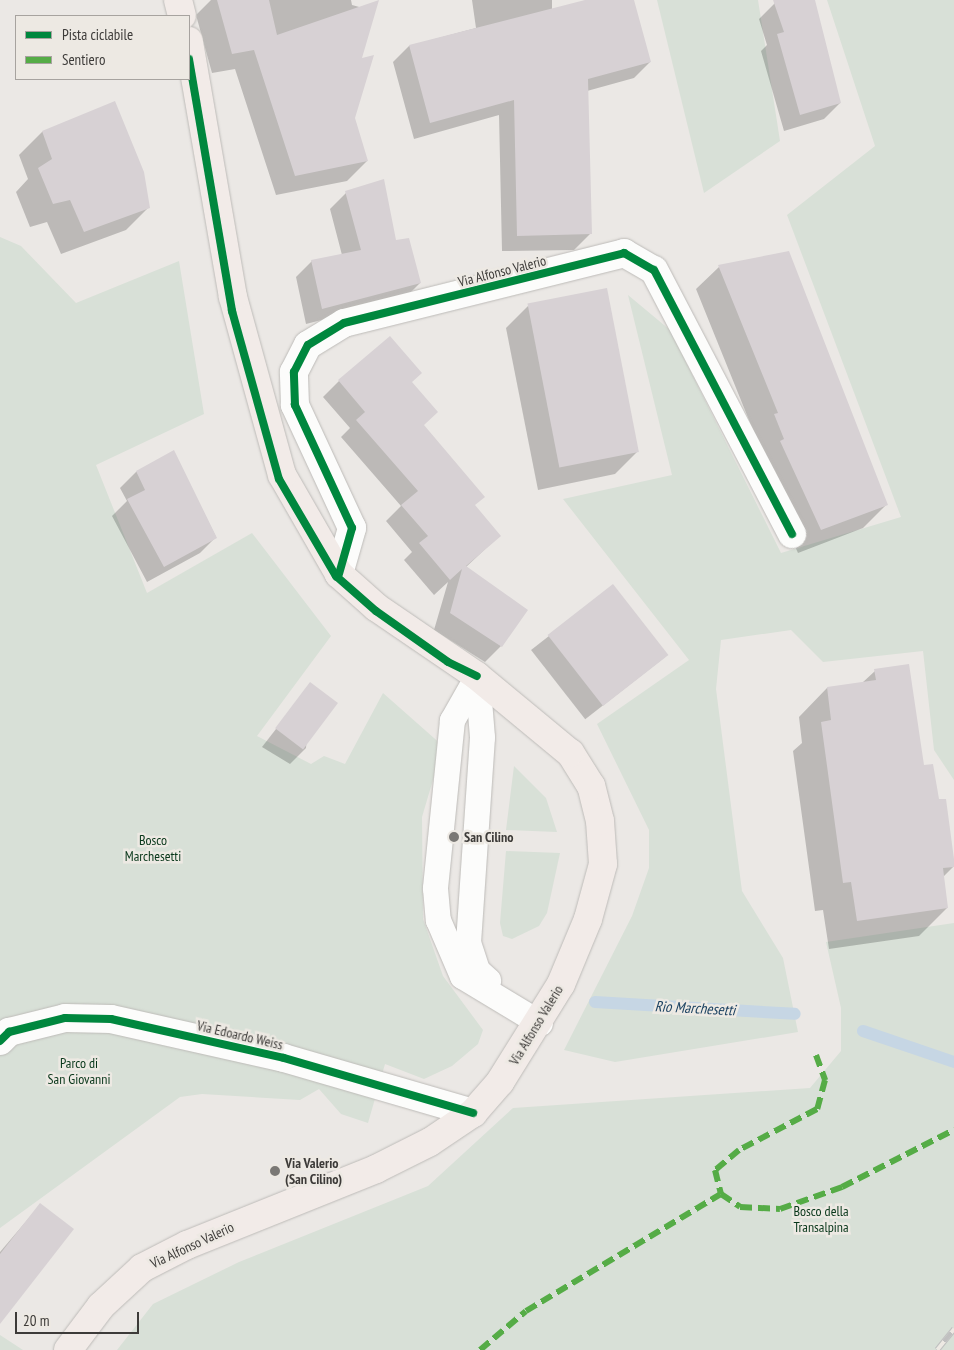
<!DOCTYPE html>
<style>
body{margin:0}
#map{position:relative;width:954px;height:1350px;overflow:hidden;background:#ebe8e5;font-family:"PT Sans Narrow",sans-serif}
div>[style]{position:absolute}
.green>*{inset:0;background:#d8e0d7}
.shadow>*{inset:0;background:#0003;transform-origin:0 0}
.stream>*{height:12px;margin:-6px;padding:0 6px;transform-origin:6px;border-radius:6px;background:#c6d6e4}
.building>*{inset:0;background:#d7d1d4;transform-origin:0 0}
.roads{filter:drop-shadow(0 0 1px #bdbbb8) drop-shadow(0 0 1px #bdbbb8)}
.service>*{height:25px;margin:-12.5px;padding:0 12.5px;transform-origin:12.5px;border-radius:12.5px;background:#fcfcfb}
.minor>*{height:28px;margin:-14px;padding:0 14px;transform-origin:14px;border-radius:14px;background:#fcfcfb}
.primary>*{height:28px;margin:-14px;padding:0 14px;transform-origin:14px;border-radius:14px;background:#f2ebe8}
.rail>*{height:5.5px;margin-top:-2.75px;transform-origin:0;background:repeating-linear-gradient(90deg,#ede9e3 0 11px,#c0c0c0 0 22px);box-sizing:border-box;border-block:1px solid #c0c0c0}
.quiet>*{height:6px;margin-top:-3px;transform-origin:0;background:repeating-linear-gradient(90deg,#55ac46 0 12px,transparent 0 18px)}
.cycleway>*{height:8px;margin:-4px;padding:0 4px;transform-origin:4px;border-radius:4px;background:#00873e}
.dots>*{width:14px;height:14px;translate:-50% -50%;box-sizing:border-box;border:2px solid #ede9e3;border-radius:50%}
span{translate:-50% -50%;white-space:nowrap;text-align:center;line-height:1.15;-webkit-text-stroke:5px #ede9e3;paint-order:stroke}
.street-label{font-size:14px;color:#3d3b39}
.poi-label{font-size:14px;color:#3d3b39;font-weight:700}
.left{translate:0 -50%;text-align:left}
.park-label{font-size:14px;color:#08371a}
.water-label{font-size:15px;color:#1c4262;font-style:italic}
.legend{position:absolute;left:15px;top:15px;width:175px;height:65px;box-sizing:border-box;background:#ede9e3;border:1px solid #a7a39f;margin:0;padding:6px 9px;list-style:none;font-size:15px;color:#3d3b39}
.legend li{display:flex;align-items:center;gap:10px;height:25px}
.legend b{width:25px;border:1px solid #a7a39f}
.scale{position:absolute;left:15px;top:1312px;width:124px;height:22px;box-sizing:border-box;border:2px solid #3d3b39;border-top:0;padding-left:6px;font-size:15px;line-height:18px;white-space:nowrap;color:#3d3b39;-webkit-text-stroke:4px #ede9e3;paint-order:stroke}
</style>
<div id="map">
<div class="green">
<i style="clip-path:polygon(657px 0,758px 0,780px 141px,704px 193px)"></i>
<i style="clip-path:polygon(827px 0,954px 0,954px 780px,934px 750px,923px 651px,823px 662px,791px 630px,721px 640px,716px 689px,742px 891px,783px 958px,798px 1032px,615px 1062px,564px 1050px,632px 916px,649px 868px,649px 830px,597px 724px,689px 660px,563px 499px,672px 475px,628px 295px,670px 330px,781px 553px,901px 517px,787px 215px,875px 146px)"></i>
<i style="clip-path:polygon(0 237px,21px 246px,76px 303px,179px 261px,204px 414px,96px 465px,147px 593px,252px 533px,331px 636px,257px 736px,311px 764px,324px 756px,345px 764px,383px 693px,443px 746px,422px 817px,423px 919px,443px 976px,483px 1030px,478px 1044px,452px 1066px,424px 1079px,385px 1064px,368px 1123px,341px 1114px,319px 1089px,300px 1100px,202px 1094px,180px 1097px,0 1228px)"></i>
<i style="clip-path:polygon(514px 766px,546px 798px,557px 832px,506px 830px)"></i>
<i style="clip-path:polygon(506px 851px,560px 853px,547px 913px,539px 926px,512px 939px,503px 936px,500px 923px)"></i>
<i style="clip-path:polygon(954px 923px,954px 1350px,117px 1350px,153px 1304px,239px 1262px,428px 1186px,513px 1108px,810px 1088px,841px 1051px,841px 1008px,826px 942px)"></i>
<i style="clip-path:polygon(0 1335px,23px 1350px,0 1350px)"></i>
</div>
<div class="shadow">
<i style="clip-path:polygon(211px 0,351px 0,352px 5px,374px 11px,360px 60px,354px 118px,367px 161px,347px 181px,276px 195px,235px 69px,212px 73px,196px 15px)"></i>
<i style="clip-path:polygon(472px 0,552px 0,552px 10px,590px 0,633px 0,650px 62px,634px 78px,587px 91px,590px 234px,574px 250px,502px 251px,499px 115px,414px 139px,393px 62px,409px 46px,476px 28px)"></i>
<i style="clip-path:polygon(789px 0,814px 0,840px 103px,824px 119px,784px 131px,761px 51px,767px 45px,759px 19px,775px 3px)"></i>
<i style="clip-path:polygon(115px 103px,149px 207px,126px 230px,61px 254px,47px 222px,30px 227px,16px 192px,28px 179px,19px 155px,42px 132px)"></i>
<i style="clip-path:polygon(346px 193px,395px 242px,420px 283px,404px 299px,306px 324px,296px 277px,312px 261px,342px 255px,330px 209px)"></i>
<i style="clip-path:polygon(788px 252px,886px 505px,863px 528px,798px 553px,758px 465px,755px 435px,696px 289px,719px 267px)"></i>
<i style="clip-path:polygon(529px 305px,638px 451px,615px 474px,538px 490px,506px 328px)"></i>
<i style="clip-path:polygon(339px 381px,411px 383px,423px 426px,474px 506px,499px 536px,465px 568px,501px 646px,485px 662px,434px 630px,448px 582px,434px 595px,404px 560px,412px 552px,386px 521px,401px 506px,341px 437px,350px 428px,323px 397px)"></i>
<i style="clip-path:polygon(173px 452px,216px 537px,200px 553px,147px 582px,112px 516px,127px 501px,120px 488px,136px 472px)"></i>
<i style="left:613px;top:586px;width:88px;height:104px;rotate:52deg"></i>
<i style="clip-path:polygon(875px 671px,938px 801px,954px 866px,943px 877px,947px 908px,919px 936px,829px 949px,823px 910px,815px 911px,793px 751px,802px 743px,799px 717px,827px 688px,862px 683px)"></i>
<i style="clip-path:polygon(311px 684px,306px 748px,290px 764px,262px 747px)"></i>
<i style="clip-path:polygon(40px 1205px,0 1321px,0 1252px)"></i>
</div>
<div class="stream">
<i style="left:595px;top:1002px;width:200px;rotate:3.4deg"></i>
<i style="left:863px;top:1031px;width:96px;rotate:18.8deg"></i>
</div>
<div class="building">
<i style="clip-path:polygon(217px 0,269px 0,277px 35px,379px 0,362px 58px,374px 55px,355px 118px,368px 161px,295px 176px,254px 50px,232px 54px)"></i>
<i style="clip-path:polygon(585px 0,634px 0,651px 62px,588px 79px,592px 234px,517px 236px,514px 100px,430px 123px,409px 45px)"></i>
<i style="clip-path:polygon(773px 0,815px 0,841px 103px,800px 115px,777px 34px,784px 32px)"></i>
<i style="clip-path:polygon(115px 101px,144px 172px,150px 208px,84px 232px,70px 200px,53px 204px,38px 168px,52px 159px,42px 131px)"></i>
<i style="clip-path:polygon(384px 179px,396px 240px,409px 238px,421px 283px,322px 309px,311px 260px,361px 250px,345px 191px)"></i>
<i style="clip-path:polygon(789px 251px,888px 505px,821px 530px,780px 441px,784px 439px,774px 414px,778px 413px,718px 265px)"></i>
<i style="left:607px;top:288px;width:167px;height:81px;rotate:79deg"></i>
<i style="clip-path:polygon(390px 336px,422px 373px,412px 382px,438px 412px,424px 425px,485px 497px,475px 505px,501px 536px,466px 566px,528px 610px,502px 647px,450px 613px,462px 569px,450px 580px,419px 543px,428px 536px,401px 505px,418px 491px,356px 420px,365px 412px,338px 380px)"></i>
<i style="clip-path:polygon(174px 450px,217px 538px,164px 567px,127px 499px,145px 490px,136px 471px)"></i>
<i style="left:613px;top:584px;width:90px;height:83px;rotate:52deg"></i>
<i style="clip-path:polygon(909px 664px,924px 765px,933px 764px,939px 799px,946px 799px,954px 859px,954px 867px,943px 868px,948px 908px,857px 921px,851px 882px,843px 883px,821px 722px,831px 720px,827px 687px,876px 680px,874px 669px)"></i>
<i style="left:310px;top:682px;width:35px;height:58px;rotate:37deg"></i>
<i style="clip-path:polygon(40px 1203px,74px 1229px,0 1324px,0 1254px)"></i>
</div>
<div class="roads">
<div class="service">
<i style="left:477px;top:676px;width:51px;rotate:119.6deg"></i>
<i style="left:452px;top:720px;width:169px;rotate:95.8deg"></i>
<i style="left:435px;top:888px;width:32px;rotate:85deg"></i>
<i style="left:438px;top:920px;width:61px;rotate:66.8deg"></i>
<i style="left:462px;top:976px;width:91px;rotate:31.1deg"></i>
<i style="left:477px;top:676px;width:61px;rotate:85.3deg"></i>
<i style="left:482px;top:737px;width:205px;rotate:93.9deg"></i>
<i style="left:468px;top:942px;width:29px;rotate:72deg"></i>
<i style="left:477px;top:970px;width:15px;rotate:42deg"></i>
</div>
<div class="minor">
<i style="left:339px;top:574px;width:48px;rotate:-74.2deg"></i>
<i style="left:352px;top:528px;width:136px;rotate:-114.9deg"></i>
<i style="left:295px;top:405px;width:33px;rotate:-92deg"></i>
<i style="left:294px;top:372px;width:30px;rotate:-63deg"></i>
<i style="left:308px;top:345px;width:42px;rotate:-31.4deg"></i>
<i style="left:344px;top:323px;width:289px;rotate:-14deg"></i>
<i style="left:624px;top:253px;width:34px;rotate:30deg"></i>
<i style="left:654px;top:270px;width:298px;rotate:62.4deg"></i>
<i style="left:0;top:1041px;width:13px;rotate:-45deg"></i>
<i style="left:9px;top:1032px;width:58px;rotate:-14deg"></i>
<i style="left:65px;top:1018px;width:46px;rotate:1.2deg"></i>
<i style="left:111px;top:1019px;width:177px;rotate:12.7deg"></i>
<i style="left:284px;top:1058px;width:197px;rotate:16.2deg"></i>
</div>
<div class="primary">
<i style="left:178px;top:0;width:16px;rotate:76deg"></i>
<i style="left:68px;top:1350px;width:55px;rotate:-53.1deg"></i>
<i style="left:101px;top:1306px;width:56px;rotate:-42.8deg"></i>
<i style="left:142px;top:1268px;width:51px;rotate:-27.1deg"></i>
<i style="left:187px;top:1245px;width:204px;rotate:-21.9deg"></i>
<i style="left:376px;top:1169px;width:60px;rotate:-26.6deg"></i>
<i style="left:430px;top:1142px;width:52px;rotate:-34deg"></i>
<i style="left:473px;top:1113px;width:41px;rotate:-48.9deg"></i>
<i style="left:500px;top:1082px;width:115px;rotate:-58.1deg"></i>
<i style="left:561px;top:984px;width:70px;rotate:-67.4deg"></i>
<i style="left:588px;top:919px;width:57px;rotate:-74.7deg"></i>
<i style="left:603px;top:864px;width:43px;rotate:-94deg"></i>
<i style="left:600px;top:821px;width:36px;rotate:-104deg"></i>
<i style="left:591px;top:786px;width:39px;rotate:-122deg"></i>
<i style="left:570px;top:753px;width:121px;rotate:-140.4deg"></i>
<i style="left:477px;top:676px;width:122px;rotate:-145.7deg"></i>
<i style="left:376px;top:607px;width:50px;rotate:-138.3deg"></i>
<i style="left:339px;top:574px;width:114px;rotate:-119.9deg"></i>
<i style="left:282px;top:475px;width:185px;rotate:-105.4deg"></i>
<i style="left:233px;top:297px;width:260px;rotate:-99.8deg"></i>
</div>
</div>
<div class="rail">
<i style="left:937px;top:1350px;width:27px;rotate:-51deg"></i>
</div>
<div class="quiet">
<i style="left:816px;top:1055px;width:27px;rotate:70deg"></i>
<i style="left:825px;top:1080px;width:30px;rotate:105deg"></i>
<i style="left:817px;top:1109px;width:88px;rotate:152.3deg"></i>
<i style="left:739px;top:1150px;width:31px;rotate:140deg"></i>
<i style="left:715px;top:1170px;width:25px;rotate:76deg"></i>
<i style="left:721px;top:1194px;width:23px;rotate:34deg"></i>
<i style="left:740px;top:1207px;width:40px;rotate:2.9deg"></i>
<i style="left:780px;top:1209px;width:66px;rotate:-19.5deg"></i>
<i style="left:842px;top:1187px;width:126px;rotate:-27deg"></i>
<i style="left:480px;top:1350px;width:60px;rotate:-40.3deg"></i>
<i style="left:526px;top:1311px;width:227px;rotate:-31deg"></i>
</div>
<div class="cycleway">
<i style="left:189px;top:59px;width:256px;rotate:80.3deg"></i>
<i style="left:232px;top:311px;width:174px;rotate:74.4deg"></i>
<i style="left:279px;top:479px;width:113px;rotate:59.6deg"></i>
<i style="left:336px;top:576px;width:53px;rotate:41.2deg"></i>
<i style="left:376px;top:611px;width:88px;rotate:35.3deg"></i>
<i style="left:448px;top:662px;width:32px;rotate:26deg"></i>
<i style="left:339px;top:574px;width:48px;rotate:-74.2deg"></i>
<i style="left:352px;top:528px;width:136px;rotate:-114.9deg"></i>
<i style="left:295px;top:405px;width:33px;rotate:-92deg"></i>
<i style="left:294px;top:372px;width:30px;rotate:-63deg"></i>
<i style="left:308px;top:345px;width:42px;rotate:-31.4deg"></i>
<i style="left:344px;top:323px;width:289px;rotate:-14deg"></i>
<i style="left:624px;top:253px;width:34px;rotate:30deg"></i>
<i style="left:654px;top:270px;width:298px;rotate:62.4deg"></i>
<i style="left:0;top:1041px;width:13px;rotate:-45deg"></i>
<i style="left:9px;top:1032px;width:58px;rotate:-14deg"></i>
<i style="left:65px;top:1018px;width:46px;rotate:1.2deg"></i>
<i style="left:111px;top:1019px;width:177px;rotate:12.7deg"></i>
<i style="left:284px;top:1058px;width:197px;rotate:16.2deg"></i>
</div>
<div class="dots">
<i style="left:454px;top:837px;background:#7a7875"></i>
<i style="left:275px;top:1171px;background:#7a7875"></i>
</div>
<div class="street-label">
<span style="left:502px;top:271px;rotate:-14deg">Via Alfonso Valerio</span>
<span style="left:536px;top:1025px;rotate:-59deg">Via Alfonso Valerio</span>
<span style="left:240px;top:1035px;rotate:13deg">Via Edoardo Weiss</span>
<span style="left:192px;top:1245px;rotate:-25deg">Via Alfonso Valerio</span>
</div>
<div class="poi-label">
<span class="left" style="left:464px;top:837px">San Cilino</span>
<span class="left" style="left:285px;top:1171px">Via Valerio<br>(San Cilino)</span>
</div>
<div class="park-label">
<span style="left:153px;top:848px">Bosco<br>Marchesetti</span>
<span style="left:79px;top:1071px">Parco di<br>San Giovanni</span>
<span style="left:821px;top:1219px">Bosco della<br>Transalpina</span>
</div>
<div class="water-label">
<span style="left:695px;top:1008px;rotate:3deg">Rio Marchesetti</span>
</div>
<ul class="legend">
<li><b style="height:6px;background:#00873e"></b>Pista ciclabile</li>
<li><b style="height:6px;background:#55ac46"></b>Sentiero</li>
</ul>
<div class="scale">20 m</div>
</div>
